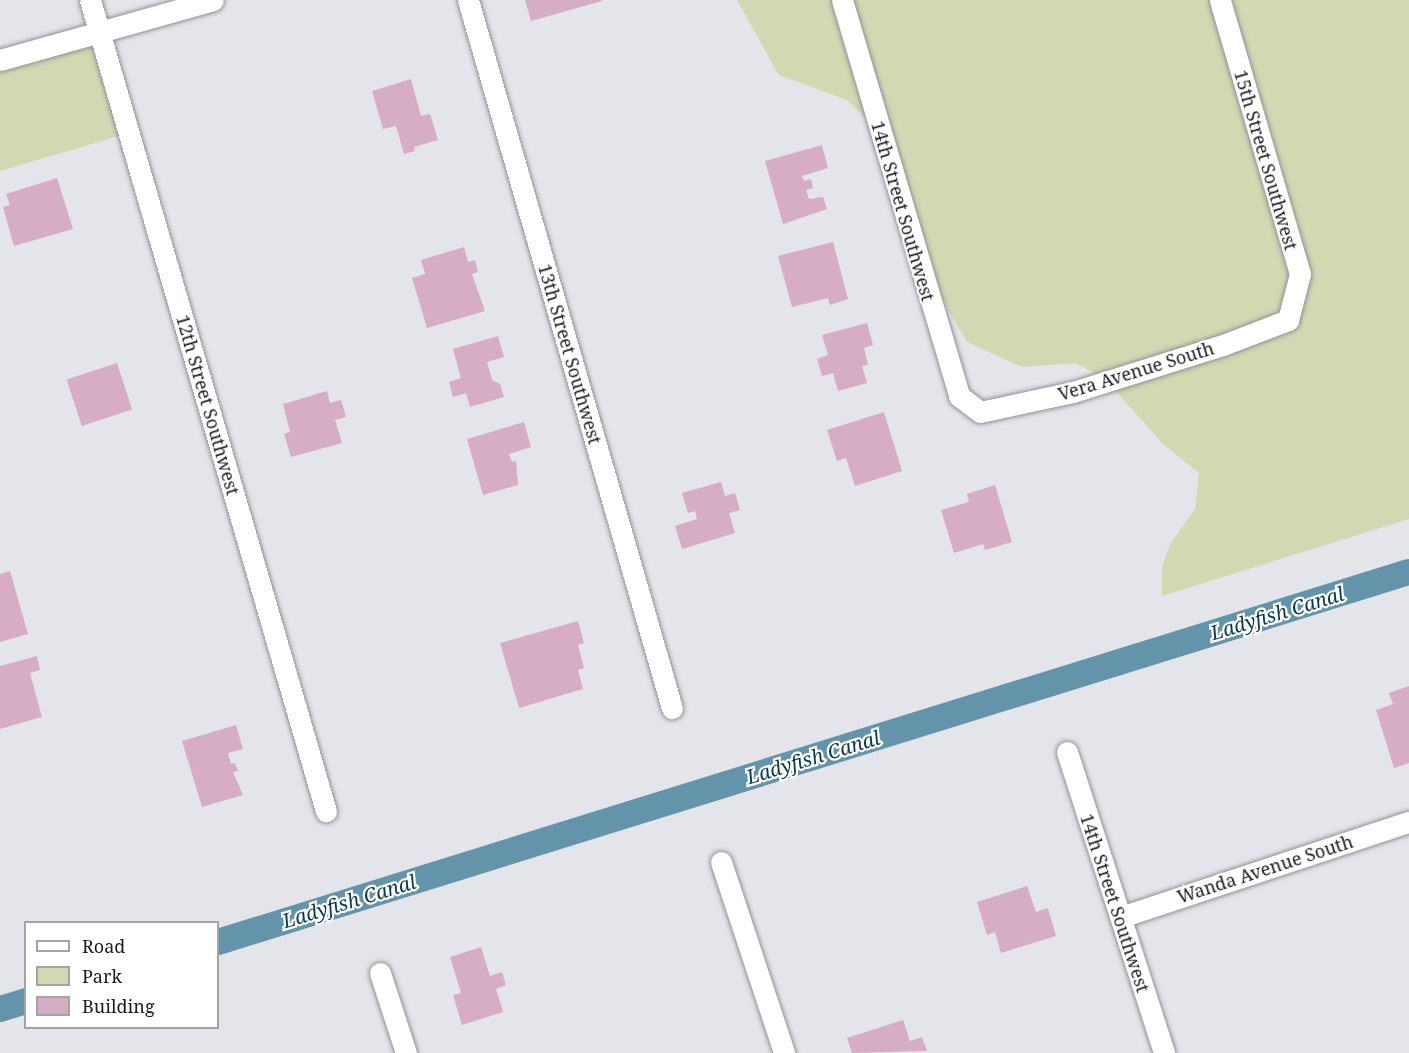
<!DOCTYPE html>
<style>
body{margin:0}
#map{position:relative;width:1409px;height:1053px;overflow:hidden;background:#e3e5ea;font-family:"Noto Serif",serif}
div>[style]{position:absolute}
.green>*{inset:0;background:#d2d8b2}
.canal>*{height:26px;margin:-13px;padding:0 13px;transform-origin:13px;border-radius:13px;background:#6494a9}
.building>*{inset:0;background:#d7acc5;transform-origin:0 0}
.roads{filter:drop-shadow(0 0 2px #909296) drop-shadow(0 0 2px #909296)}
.street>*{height:21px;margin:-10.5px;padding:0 10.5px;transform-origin:10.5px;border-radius:10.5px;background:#fff}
span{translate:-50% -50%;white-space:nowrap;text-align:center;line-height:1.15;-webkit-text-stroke:4.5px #fff;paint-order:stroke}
.street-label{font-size:18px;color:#1b1b1d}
.water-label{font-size:20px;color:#0c3949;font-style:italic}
.legend{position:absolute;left:24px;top:921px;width:195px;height:108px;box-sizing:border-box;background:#fff;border:2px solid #a4a4a5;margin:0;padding:8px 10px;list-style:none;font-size:18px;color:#1b1b1d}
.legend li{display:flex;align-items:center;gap:12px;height:30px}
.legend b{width:30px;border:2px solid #a4a4a5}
</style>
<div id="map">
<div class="green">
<i style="clip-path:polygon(737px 0,1409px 0,1409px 519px,1162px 596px,1162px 567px,1170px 544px,1195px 509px,1199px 473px,1163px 444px,1104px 378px,1076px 363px,1022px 367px,967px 342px,932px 282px,886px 138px,847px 100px,779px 75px)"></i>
<i style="clip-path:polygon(109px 30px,129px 133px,0 171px,0 62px)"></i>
</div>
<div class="canal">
<i style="left:218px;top:942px;width:1247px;rotate:-17.26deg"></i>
<i style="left:0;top:1009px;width:27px;rotate:-17deg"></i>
</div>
<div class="building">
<i style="clip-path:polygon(525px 0,602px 0,602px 1px,531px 21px)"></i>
<i style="clip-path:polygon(411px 79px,421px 116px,430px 114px,438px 140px,414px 147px,415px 151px,404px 154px,396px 126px,383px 129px,372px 91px)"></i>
<i style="clip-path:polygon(822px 145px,828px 168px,802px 176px,804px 181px,811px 179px,813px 188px,806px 190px,809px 199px,823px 197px,827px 209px,783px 224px,765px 161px)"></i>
<i style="clip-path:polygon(57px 178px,73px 229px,14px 246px,3px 207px,10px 205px,6px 194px)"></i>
<i style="clip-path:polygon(833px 242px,848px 299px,830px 305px,828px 298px,792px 307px,778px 256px)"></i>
<i style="clip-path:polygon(464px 247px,468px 262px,475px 260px,478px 272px,472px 274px,485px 311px,427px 328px,412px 278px,425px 274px,421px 260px)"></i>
<i style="clip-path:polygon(867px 323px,873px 345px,864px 348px,868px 365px,862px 366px,867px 383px,838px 391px,833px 373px,822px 376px,817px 359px,828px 355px,822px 335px)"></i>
<i style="clip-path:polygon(498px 336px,504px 357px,487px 362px,492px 380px,500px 384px,504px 397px,470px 407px,466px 393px,453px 397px,449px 382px,461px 378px,453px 349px)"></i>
<i style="left:117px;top:363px;width:49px;height:53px;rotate:72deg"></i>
<i style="clip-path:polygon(327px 391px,330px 403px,341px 400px,346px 417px,335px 420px,342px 443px,291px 457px,284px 434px,290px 432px,283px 404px)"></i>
<i style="clip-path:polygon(884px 412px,902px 471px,855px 486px,846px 458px,837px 461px,827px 430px)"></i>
<i style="clip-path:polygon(524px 422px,531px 447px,509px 454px,512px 462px,516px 461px,518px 485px,483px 495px,467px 439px)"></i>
<i style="clip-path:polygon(721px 482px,725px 496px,735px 493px,740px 510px,729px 513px,735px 533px,682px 549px,675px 526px,697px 519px,695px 511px,688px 513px,682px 493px)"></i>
<i style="clip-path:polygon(995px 485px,1012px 542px,985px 550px,983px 544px,954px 553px,941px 510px,969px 502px,967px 494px)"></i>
<i style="clip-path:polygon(10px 571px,28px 634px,0 642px,0 574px)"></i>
<i style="clip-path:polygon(578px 621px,584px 643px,578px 645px,584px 668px,578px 670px,583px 689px,519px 708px,500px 643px)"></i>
<i style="clip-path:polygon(37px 656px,40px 670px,30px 673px,42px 717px,0 729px,0 666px)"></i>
<i style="clip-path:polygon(1409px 686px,1409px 763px,1394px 768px,1376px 710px,1393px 704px,1389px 693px)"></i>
<i style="clip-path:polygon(236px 725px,243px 749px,228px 753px,231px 764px,235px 763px,238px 771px,233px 772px,243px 795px,202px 807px,182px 741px)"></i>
<i style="clip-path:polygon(1027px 886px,1036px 912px,1048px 908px,1056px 936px,1001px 953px,995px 932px,987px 935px,977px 902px)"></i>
<i style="clip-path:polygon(481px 947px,490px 976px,502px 972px,506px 985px,496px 989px,503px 1012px,462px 1025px,453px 995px,461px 993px,450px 957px)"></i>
<i style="clip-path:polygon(903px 1020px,910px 1041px,922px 1037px,927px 1051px,852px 1053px,847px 1038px)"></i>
</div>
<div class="roads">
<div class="street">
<i style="left:90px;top:0;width:845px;rotate:73.78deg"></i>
<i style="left:468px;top:0;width:737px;rotate:73.93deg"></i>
<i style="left:842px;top:0;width:413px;rotate:73.5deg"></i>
<i style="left:959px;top:396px;width:26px;rotate:37deg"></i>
<i style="left:980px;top:412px;width:95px;rotate:-12.1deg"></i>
<i style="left:1073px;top:392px;width:157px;rotate:-17.4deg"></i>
<i style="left:1223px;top:345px;width:70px;rotate:-21deg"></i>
<i style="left:1288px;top:320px;width:48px;rotate:-75.4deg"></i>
<i style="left:1300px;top:274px;width:285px;rotate:-106.3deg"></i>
<i style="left:0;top:60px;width:221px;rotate:-15.7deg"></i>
<i style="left:1067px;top:752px;width:316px;rotate:72.1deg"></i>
<i style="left:721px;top:862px;width:201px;rotate:71.7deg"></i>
<i style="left:1121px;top:917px;width:303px;rotate:-18.3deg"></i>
<i style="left:380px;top:973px;width:84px;rotate:72deg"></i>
</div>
</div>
<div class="street-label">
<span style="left:1266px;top:160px;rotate:74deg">15th Street Southwest</span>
<span style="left:903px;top:211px;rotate:74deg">14th Street Southwest</span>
<span style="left:570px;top:354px;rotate:74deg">13th Street Southwest</span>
<span style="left:1136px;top:371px;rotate:-17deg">Vera Avenue South</span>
<span style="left:208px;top:405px;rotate:74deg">12th Street Southwest</span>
<span style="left:1265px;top:869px;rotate:-18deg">Wanda Avenue South</span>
<span style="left:1115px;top:903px;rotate:72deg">14th Street Southwest</span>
</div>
<div class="water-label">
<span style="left:1277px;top:613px;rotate:-17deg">Ladyfish Canal</span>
<span style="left:813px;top:757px;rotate:-17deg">Ladyfish Canal</span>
<span style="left:349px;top:901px;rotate:-17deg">Ladyfish Canal</span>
</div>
<ul class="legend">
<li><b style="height:8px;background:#fff"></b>Road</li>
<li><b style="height:16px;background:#d2d8b2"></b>Park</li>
<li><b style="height:16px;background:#d7acc5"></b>Building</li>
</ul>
</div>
